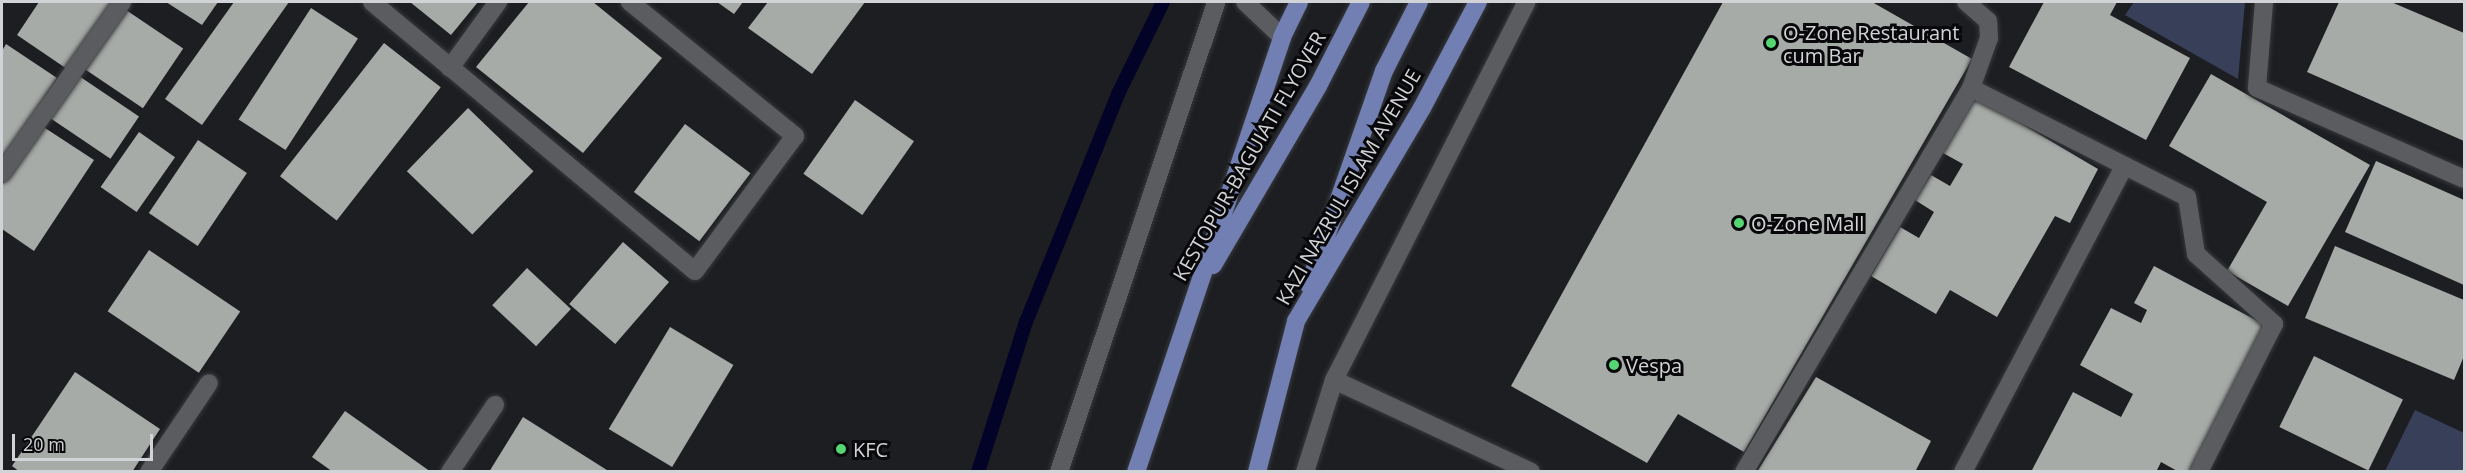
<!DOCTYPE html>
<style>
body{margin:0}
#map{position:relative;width:2466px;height:473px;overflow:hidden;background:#1d1e22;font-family:"Open Sans",sans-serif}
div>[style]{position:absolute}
.green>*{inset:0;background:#373f59}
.stream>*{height:14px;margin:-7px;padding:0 7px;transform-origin:7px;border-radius:7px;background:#030327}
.building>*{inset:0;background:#a7aba7;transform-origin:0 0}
.roads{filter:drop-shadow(0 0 2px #38393c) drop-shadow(0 0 2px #38393c)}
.minor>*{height:18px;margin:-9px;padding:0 9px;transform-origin:9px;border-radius:9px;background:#5a5c60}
.major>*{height:18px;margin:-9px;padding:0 9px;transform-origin:9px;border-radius:9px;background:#717fb2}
.dots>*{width:16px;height:16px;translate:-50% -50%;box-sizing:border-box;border:3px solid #08080a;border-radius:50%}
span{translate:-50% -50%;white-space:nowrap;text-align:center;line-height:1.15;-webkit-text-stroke:6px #08080a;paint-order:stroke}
.poi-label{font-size:20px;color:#d2d3d6}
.left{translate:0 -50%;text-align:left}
.street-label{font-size:20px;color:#d2d3d6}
.frame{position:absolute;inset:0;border:3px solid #d2d3d6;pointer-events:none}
.scale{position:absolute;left:12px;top:434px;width:141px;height:27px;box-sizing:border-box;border:3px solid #d2d3d6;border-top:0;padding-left:8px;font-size:18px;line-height:21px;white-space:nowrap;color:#d2d3d6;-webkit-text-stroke:4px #08080a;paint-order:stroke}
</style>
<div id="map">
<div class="green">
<i style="clip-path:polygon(2134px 2px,2245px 2px,2238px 79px,2125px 15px)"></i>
<i style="clip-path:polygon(2415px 410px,2464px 433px,2464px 471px,2385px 471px)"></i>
</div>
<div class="stream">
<i style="left:978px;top:472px;width:157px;rotate:-72.3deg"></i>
<i style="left:1026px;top:322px;width:246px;rotate:-68deg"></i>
<i style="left:1118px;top:94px;width:102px;rotate:-63.9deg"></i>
</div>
<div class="building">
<i style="clip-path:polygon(39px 2px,113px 2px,67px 69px,17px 35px)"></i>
<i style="clip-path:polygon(166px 2px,218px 2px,202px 25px)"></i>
<i style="clip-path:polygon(234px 2px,289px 2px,202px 125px,165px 99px)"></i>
<i style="clip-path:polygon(410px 2px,478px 2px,451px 35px)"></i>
<i style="clip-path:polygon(529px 2px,593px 2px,662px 58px,583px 153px,476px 67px)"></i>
<i style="clip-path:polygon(717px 2px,743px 2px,734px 14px)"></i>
<i style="clip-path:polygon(768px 2px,865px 2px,812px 74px,748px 28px)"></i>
<i style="clip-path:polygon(1723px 2px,1872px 2px,1972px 59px,1744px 452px,1678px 414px,1647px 463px,1511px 386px)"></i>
<i style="clip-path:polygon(2044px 2px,2117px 2px,2110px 15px,2190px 58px,2146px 140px,2009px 67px)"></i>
<i style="clip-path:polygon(2339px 2px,2391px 2px,2464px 33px,2464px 141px,2307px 72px)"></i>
<i style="left:311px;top:8px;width:56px;height:133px;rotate:33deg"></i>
<i style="left:126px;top:10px;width:69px;height:72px;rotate:34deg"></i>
<i style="left:384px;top:43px;width:72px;height:169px;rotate:38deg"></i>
<i style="clip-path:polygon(6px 44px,57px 78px,2px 160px,2px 51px)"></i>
<i style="left:76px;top:74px;width:76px;height:51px;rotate:34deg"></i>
<i style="clip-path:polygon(2211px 74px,2370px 165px,2288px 306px,2227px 271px,2267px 202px,2169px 146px)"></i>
<i style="clip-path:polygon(1976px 97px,2098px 169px,2070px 223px,2055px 216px,1997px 317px,1950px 290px,1936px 314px,1871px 276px,1900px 227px,1919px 238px,1934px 212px,1915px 200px,1931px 175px,1950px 186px,1963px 164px,1943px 153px)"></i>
<i style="left:855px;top:100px;width:72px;height:90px;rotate:35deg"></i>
<i style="left:468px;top:108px;width:91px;height:88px;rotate:44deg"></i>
<i style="left:685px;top:124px;width:82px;height:85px;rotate:37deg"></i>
<i style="clip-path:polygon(42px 126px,94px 160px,34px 251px,2px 229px,2px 185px)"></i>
<i style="left:139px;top:132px;width:44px;height:67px;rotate:35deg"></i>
<i style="left:198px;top:140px;width:59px;height:88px;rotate:34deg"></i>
<i style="clip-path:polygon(2376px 161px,2464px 200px,2464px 285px,2345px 232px)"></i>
<i style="left:623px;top:242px;width:61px;height:82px;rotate:41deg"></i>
<i style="clip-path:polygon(2335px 246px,2464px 300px,2464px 356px,2454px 380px,2305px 318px)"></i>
<i style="left:149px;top:250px;width:110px;height:74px;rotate:34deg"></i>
<i style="clip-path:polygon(2154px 266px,2267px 326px,2189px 472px,2179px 472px,2161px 462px,2156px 472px,2031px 472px,2073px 392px,2121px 417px,2133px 394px,2080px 365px,2111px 308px,2141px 323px,2147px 310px,2134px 303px)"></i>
<i style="left:527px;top:268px;width:60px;height:51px;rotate:43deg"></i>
<i style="left:670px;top:327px;width:74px;height:119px;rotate:31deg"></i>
<i style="left:2314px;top:356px;width:99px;height:79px;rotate:26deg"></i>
<i style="clip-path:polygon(75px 372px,160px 429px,132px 472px,20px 472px,12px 466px)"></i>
<i style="clip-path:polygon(1816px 377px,1931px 441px,1915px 472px,1757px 472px)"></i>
<i style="clip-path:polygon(345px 411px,431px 472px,333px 472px,312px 457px)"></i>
<i style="clip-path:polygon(523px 417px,610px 472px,489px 472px)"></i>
</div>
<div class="roads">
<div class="minor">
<i style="left:372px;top:2px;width:420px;rotate:39.8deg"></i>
<i style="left:695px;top:271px;width:168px;rotate:-53.5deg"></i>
<i style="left:795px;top:136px;width:213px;rotate:-140.9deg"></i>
<i style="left:1245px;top:2px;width:51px;rotate:43.4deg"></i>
<i style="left:2264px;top:2px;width:86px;rotate:94.7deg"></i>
<i style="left:2257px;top:88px;width:226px;rotate:23.7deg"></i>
<i style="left:450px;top:68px;width:82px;rotate:-54deg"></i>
<i style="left:1971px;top:88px;width:242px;rotate:26.8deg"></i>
<i style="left:2187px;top:197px;width:58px;rotate:81deg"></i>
<i style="left:2196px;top:254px;width:105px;rotate:41.9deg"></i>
<i style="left:2274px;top:324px;width:166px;rotate:116.9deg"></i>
<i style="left:2px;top:173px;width:209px;rotate:-54.9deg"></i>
<i style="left:1334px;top:380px;width:217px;rotate:25deg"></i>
<i style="left:149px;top:472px;width:107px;rotate:-56deg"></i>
<i style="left:450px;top:472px;width:81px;rotate:-56.1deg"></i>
<i style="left:1059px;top:472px;width:496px;rotate:-71.5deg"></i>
<i style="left:1305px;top:472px;width:96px;rotate:-72.5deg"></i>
<i style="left:1334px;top:380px;width:424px;rotate:-63deg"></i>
<i style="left:1744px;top:472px;width:446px;rotate:-59.4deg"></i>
<i style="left:1971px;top:88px;width:53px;rotate:-70.2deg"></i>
<i style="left:1989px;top:38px;width:17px;rotate:-93deg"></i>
<i style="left:1988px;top:21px;width:29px;rotate:-139deg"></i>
<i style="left:1963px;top:472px;width:344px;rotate:-62.2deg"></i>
</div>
<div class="major">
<i style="left:1213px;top:265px;width:208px;rotate:-59.6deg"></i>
<i style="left:1318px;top:86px;width:94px;rotate:-62.9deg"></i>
<i style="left:1309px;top:285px;width:227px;rotate:-70.7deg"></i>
<i style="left:1384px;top:71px;width:77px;rotate:-63.1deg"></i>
<i style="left:1136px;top:472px;width:459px;rotate:-71.4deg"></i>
<i style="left:1282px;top:37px;width:39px;rotate:-64deg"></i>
<i style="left:1257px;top:472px;width:156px;rotate:-75.5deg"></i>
<i style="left:1296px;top:321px;width:247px;rotate:-59.4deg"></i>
<i style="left:1422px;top:108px;width:120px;rotate:-62.2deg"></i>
</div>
</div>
<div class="dots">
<i style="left:1771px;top:43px;background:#55d672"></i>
<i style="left:1739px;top:223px;background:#55d672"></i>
<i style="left:1614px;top:365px;background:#55d672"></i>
<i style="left:841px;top:449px;background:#55d672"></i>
</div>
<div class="poi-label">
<span class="left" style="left:1783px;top:44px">O-Zone Restaurant<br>cum Bar</span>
<span class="left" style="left:1751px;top:223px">O-Zone Mall</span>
<span class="left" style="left:1626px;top:365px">Vespa</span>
<span class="left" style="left:853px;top:449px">KFC</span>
</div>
<div class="street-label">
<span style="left:1249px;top:156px;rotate:-60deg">KESTOPUR-BAGUIATI FLYOVER</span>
<span style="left:1348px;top:187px;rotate:-60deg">KAZI NAZRUL ISLAM AVENUE</span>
</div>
<div class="frame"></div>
<div class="scale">20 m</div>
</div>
